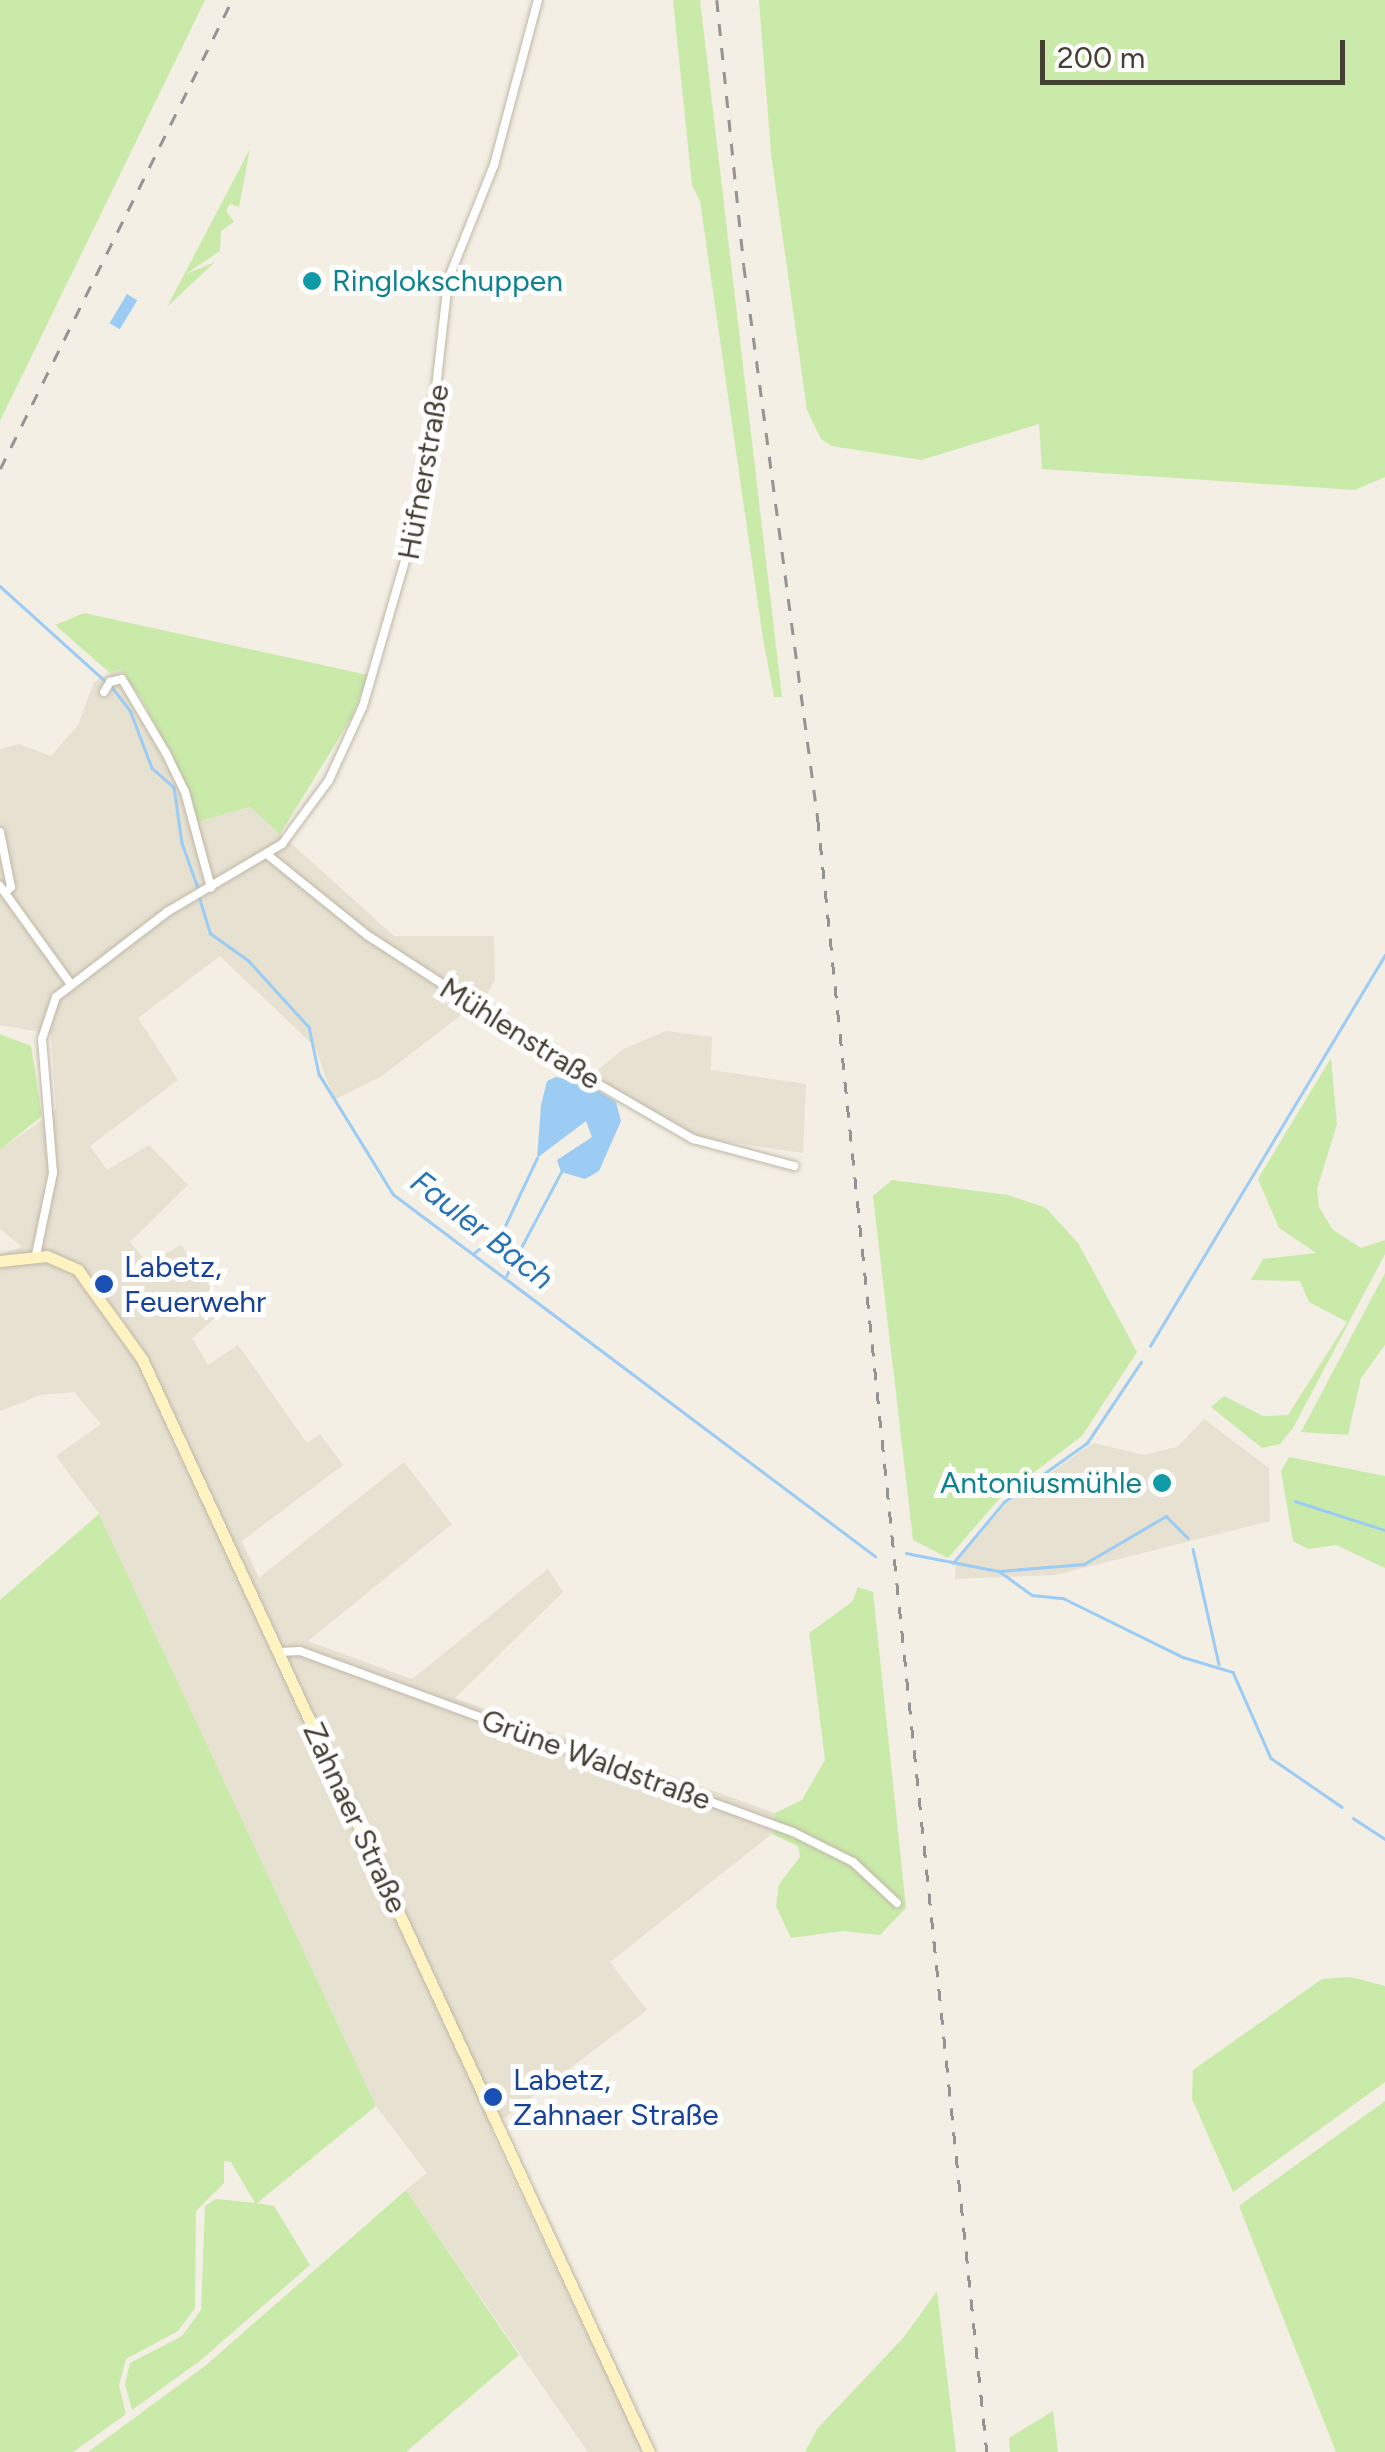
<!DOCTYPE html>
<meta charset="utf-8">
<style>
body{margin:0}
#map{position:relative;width:1385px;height:2452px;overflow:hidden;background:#f3efe4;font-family:Figtree,sans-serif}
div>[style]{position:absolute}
.residential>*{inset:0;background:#e7e1d2}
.green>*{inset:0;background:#caeaaa}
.water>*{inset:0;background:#9cccf4;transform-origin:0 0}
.stream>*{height:2.5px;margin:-1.25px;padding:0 1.25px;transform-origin:1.25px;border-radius:1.25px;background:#9cccf4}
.roads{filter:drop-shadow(0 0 2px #bfb7a6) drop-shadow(0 0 2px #bfb7a6)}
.minor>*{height:8px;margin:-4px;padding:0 4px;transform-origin:4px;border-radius:4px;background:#fff}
.secondary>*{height:11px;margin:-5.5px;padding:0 5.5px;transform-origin:5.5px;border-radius:5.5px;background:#fff3c2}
.rail>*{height:2.5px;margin-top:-1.25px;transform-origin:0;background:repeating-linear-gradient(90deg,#949494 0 12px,transparent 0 24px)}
.dots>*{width:28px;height:28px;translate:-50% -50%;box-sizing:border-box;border:5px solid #fff;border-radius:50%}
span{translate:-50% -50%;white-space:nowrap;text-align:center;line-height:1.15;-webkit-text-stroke:10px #fff;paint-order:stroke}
.culture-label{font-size:30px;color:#0d838f}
.left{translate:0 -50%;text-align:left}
.right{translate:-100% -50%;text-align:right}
.street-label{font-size:30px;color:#453f34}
.transit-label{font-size:30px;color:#164399}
.water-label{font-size:32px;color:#2773b6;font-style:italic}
.scale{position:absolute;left:1040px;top:40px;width:305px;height:45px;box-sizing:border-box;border:5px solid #453f34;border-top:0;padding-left:12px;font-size:30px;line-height:35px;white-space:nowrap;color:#453f34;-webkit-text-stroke:8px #fff;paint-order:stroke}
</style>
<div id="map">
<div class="residential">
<i style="clip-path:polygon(119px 668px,169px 752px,197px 822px,251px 807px,394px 936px,494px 936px,495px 980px,486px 996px,382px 1076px,334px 1100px,315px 1047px,220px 956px,138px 1018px,178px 1080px,90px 1146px,107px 1170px,149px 1145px,188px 1185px,130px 1242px,148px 1263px,181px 1245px,226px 1309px,192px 1338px,208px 1365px,238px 1345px,307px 1443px,320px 1434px,343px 1465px,242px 1541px,259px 1578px,404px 1462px,452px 1524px,308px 1641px,412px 1679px,548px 1569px,563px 1592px,455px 1698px,775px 1813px,772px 1834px,610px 1962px,647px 2010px,490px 2129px,642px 2449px,636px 2452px,588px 2452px,406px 2190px,427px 2173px,376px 2106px,99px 1514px,56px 1456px,101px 1424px,74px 1392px,41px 1395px,0 1411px,0 1254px,22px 1247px,0 1229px,0 1150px,56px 1110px,51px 1034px,0 1025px,0 749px,19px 744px,51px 756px,78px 725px,94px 682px)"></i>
<i style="clip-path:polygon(666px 1031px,712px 1037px,711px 1070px,806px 1084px,803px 1153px,701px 1138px,591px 1076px,623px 1049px)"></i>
<i style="clip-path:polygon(1204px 1419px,1269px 1468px,1270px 1521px,1055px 1575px,955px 1579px,956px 1562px,1006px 1504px,1093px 1443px,1144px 1455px,1177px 1447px)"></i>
</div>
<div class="green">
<i style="clip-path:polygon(0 0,205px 0,0 421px)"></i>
<i style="clip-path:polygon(673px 0,700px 0,782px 697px,774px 697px,763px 639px,700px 201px,692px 185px)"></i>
<i style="clip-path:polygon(759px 0,1385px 0,1385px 477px,1355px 490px,1042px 469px,1039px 424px,921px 460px,832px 446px,821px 439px,807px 410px,771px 154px)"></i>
<i style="clip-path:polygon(250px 149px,239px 207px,230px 204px,226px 211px,234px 222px,221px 231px,220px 251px,186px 274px,215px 262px,167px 307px)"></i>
<i style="clip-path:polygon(84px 613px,368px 675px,352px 717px,280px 834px,250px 807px,197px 822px,189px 790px,141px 698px,119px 669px,110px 673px,55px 625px)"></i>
<i style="clip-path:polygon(0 1034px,31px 1046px,42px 1116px,0 1150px)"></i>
<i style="clip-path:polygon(1331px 1058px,1337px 1124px,1317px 1189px,1319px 1207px,1333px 1230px,1361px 1248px,1385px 1240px,1385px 1254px,1293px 1428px,1280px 1444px,1262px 1448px,1211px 1407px,1224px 1396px,1263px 1416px,1288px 1415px,1347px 1322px,1309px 1302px,1300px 1281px,1251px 1280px,1263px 1259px,1316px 1253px,1279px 1228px,1258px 1179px)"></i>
<i style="clip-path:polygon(892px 1180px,1008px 1195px,1046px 1208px,1078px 1243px,1137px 1352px,1082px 1436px,999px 1499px,948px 1558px,913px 1540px,873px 1196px)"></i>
<i style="clip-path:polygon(1385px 1273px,1385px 1345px,1361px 1378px,1348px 1435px,1301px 1432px)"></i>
<i style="clip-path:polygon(1289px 1457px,1385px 1476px,1385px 1568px,1336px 1545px,1308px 1549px,1293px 1541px,1281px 1471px)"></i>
<i style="clip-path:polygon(99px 1514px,376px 2106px,257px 2203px,274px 2206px,310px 2265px,201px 2360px,132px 2410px,125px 2384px,130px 2363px,182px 2336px,201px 2310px,205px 2206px,216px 2199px,255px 2203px,231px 2162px,224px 2161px,224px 2183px,196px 2211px,195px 2308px,178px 2331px,126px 2359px,119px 2385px,126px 2414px,73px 2452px,0 2452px,0 1600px)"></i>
<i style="clip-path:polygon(858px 1587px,873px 1592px,906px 1908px,880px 1935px,843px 1931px,791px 1938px,776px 1906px,779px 1884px,800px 1857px,798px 1846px,772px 1834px,775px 1813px,802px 1800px,825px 1760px,809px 1633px,852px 1602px)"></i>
<i style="clip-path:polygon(1351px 1977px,1385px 1986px,1385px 2082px,1233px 2192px,1192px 2099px,1193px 2070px,1322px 1979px)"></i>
<i style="clip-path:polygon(1385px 2101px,1385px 2452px,1336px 2452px,1239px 2206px)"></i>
<i style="clip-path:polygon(406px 2190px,519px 2355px,406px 2452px,88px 2452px,205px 2366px)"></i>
<i style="clip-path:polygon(937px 2291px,956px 2452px,805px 2452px,817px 2429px,904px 2337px)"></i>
<i style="clip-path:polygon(1053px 2411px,1058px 2452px,1010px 2452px,1009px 2438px)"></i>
</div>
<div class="water">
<i style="left:127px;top:294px;width:12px;height:34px;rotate:31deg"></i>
<i style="clip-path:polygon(556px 1077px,589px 1085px,616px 1102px,621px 1121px,599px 1171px,585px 1179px,561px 1172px,557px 1160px,592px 1137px,586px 1121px,537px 1158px,541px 1105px,547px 1081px)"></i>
</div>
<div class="stream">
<i style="left:0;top:586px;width:142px;rotate:42.1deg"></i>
<i style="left:111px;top:686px;width:31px;rotate:52deg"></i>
<i style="left:130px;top:710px;width:62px;rotate:69.2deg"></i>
<i style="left:152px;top:768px;width:29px;rotate:41deg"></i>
<i style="left:174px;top:787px;width:57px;rotate:81.9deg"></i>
<i style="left:182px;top:843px;width:48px;rotate:70.4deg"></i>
<i style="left:199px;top:896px;width:39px;rotate:73deg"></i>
<i style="left:210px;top:933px;width:47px;rotate:35.4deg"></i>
<i style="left:248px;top:960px;width:91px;rotate:47.7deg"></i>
<i style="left:309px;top:1027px;width:48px;rotate:78deg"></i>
<i style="left:319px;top:1074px;width:141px;rotate:58.3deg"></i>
<i style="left:393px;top:1194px;width:603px;rotate:36.91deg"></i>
<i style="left:473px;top:1254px;width:40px;rotate:-40deg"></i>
<i style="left:504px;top:1228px;width:77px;rotate:-64.8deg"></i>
<i style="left:506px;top:1276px;width:118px;rotate:-62.1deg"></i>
<i style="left:1150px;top:1346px;width:456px;rotate:-59deg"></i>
<i style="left:1295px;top:1501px;width:95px;rotate:17.9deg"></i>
<i style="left:1193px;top:1549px;width:118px;rotate:77.3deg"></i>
<i style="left:906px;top:1553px;width:95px;rotate:11deg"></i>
<i style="left:999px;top:1571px;width:41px;rotate:36deg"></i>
<i style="left:1032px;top:1595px;width:31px;rotate:6deg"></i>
<i style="left:1063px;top:1598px;width:134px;rotate:26.2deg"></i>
<i style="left:1183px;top:1657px;width:52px;rotate:16.7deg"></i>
<i style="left:1233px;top:1672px;width:94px;rotate:66.2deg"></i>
<i style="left:1271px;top:1758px;width:86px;rotate:34.6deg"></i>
<i style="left:953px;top:1563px;width:80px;rotate:-50.1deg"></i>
<i style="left:1004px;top:1502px;width:102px;rotate:-35.4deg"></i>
<i style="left:1087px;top:1443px;width:97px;rotate:-56.3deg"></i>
<i style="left:999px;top:1571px;width:85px;rotate:-4.7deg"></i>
<i style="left:1084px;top:1564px;width:95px;rotate:-30.3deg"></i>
<i style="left:1166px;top:1516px;width:31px;rotate:45deg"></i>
<i style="left:1353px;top:1818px;width:38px;rotate:33deg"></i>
</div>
<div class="roads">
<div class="minor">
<i style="left:104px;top:692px;width:12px;rotate:-59deg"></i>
<i style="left:110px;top:682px;width:12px;rotate:-14deg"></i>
<i style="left:122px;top:679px;width:86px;rotate:59.3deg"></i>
<i style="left:166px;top:753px;width:43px;rotate:64deg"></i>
<i style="left:185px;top:792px;width:99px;rotate:74.8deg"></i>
<i style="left:0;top:832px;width:56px;rotate:78.7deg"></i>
<i style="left:11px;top:887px;width:8px;rotate:135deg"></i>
<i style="left:269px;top:856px;width:126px;rotate:38.9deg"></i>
<i style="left:367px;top:935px;width:261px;rotate:33deg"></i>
<i style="left:586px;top:1077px;width:124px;rotate:30.1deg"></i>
<i style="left:693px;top:1139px;width:105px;rotate:15deg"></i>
<i style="left:0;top:886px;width:120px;rotate:54.2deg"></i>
<i style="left:36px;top:1255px;width:84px;rotate:-78.3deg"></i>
<i style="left:53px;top:1173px;width:134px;rotate:-94.7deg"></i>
<i style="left:42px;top:1039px;width:44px;rotate:-71.6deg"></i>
<i style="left:56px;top:997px;width:140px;rotate:-37.4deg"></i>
<i style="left:167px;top:912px;width:134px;rotate:-30.6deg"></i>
<i style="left:282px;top:844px;width:79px;rotate:-53.7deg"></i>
<i style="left:329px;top:780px;width:81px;rotate:-65.3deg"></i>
<i style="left:363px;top:706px;width:220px;rotate:-73.9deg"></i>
<i style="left:424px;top:495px;width:216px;rotate:-83.6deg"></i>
<i style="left:448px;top:280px;width:124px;rotate:-68.2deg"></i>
<i style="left:494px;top:165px;width:171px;rotate:-75.1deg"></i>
<i style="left:279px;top:1652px;width:21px;rotate:-3deg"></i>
<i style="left:300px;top:1651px;width:525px;rotate:20.16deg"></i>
<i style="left:793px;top:1832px;width:67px;rotate:26.6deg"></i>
<i style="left:853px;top:1862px;width:60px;rotate:43deg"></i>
</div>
<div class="secondary">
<i style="left:0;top:1261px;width:47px;rotate:-6.1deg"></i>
<i style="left:47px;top:1256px;width:34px;rotate:24deg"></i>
<i style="left:78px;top:1270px;width:110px;rotate:54.3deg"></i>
<i style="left:142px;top:1359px;width:1205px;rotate:65.12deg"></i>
</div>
</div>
<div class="rail">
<i style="left:717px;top:0;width:267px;rotate:84.2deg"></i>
<i style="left:744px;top:266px;width:558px;rotate:82.38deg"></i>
<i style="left:818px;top:819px;width:1642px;rotate:84.09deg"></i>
<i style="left:0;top:469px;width:523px;rotate:-63.68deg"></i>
</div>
<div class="dots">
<i style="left:312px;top:281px;background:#0f9aa8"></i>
<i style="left:104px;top:1284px;background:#1a4fb4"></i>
<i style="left:1162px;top:1483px;background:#0f9aa8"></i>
<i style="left:493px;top:2097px;background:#1a4fb4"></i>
</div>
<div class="culture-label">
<span class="left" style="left:332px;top:281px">Ringlokschuppen</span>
<span class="right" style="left:1142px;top:1483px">Antoniusmühle</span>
</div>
<div class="street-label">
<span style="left:424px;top:472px;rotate:-80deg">Hüfnerstraße</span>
<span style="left:520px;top:1034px;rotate:32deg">Mühlenstraße</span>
<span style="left:596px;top:1760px;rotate:20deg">Grüne Waldstraße</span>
<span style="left:355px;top:1818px;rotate:65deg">Zahnaer Straße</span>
</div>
<div class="transit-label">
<span class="left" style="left:124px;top:1284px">Labetz,<br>Feuerwehr</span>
<span class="left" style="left:513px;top:2097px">Labetz,<br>Zahnaer Straße</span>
</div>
<div class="water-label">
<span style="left:482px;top:1230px;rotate:38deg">Fauler Bach</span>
</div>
<div class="scale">200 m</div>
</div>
